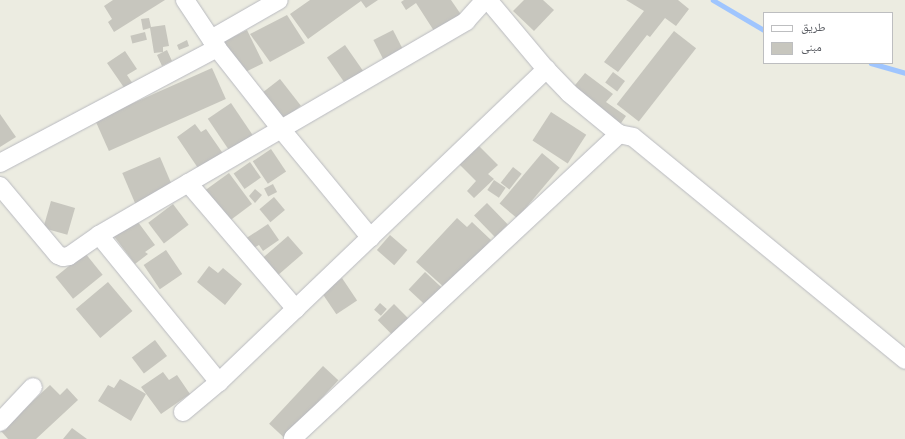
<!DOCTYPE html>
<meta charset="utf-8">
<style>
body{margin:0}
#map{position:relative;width:905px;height:439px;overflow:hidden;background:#ecece1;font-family:"Space Grotesk","Noto Naskh Arabic",sans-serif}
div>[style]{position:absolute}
.stream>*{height:4.5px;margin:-2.25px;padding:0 2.25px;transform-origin:2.25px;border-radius:2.25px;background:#9fc5fe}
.building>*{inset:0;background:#c7c6be;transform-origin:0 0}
.roads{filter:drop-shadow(0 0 1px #b9bac0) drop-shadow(0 0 1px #b9bac0)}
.minor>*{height:18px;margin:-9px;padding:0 9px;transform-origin:9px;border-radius:9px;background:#fff}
span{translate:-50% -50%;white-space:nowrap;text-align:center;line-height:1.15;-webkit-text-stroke:3px #fff;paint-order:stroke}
.legend{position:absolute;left:763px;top:12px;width:130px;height:52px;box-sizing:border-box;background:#fff;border:1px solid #bdbec0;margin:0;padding:5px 7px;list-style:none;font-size:12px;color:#595c62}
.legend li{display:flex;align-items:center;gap:8px;height:20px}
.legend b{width:20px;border:1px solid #bdbec0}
</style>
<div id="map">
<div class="stream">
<i style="left:713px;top:0;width:59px;rotate:30.5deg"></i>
<i style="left:871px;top:63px;width:35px;rotate:16deg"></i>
</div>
<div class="building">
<i style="clip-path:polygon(113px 0,165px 0,114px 32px,108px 22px,112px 19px,104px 6px)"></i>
<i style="clip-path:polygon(310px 0,378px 0,366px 8px,361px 1px,308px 39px,290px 14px)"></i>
<i style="clip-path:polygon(404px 0,451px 0,462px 16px,436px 34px,416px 3px,406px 10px,401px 2px)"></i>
<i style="clip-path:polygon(524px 0,543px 0,554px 10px,534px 31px,513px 11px)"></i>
<i style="clip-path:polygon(626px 0,678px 0,689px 9px,676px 26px,665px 18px,650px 37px,647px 35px,618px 72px,604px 62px,644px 11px)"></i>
<i style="clip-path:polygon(287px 15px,305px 43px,270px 62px,250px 34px)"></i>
<i style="clip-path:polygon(149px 18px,151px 27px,165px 25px,169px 46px,163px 47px,163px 52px,167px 50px,172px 61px,162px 66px,157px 55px,163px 52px,154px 53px,150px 28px,143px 30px,141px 19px)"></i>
<i style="left:247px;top:30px;width:37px;height:26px;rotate:64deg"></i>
<i style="left:393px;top:30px;width:25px;height:22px;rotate:63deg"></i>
<i style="left:674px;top:31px;width:28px;height:93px;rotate:38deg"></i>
<i style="left:145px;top:32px;width:8px;height:15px;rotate:76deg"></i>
<i style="clip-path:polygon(187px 40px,189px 46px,179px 50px,177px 45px)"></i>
<i style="left:345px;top:45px;width:32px;height:22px;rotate:55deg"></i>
<i style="clip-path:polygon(125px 51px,137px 69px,127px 75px,133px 84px,125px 89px,107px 63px)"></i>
<i style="left:212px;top:68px;width:34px;height:128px;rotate:66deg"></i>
<i style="left:613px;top:72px;width:15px;height:13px;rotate:37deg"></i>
<i style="clip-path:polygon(585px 73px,613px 94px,606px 102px,626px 116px,619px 126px,571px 90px)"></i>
<i style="left:280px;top:79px;width:34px;height:27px;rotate:52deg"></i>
<i style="left:231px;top:103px;width:45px;height:28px;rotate:56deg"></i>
<i style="left:551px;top:112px;width:42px;height:34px;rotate:33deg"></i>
<i style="clip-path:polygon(0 114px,16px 137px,0 147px)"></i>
<i style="clip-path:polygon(195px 124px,201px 132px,206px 129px,224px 155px,200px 171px,177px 137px)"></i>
<i style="clip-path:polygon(475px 142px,498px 165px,488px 174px,494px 179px,474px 198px,467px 191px,476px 181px,456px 161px)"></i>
<i style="left:271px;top:149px;width:27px;height:22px;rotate:56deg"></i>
<i style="left:542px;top:153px;width:23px;height:66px;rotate:40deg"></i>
<i style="left:160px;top:157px;width:34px;height:41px;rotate:67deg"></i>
<i style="left:250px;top:162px;width:19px;height:20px;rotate:55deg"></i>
<i style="left:513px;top:167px;width:11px;height:20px;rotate:38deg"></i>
<i style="clip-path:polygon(229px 173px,252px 204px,228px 222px,200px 194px)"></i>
<i style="left:494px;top:180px;width:14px;height:12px;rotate:34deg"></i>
<i style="left:273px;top:184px;width:9px;height:10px;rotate:63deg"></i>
<i style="clip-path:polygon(255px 189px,262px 195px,255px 203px,249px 196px)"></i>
<i style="left:274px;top:197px;width:17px;height:19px;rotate:50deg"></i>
<i style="left:51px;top:201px;width:25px;height:28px;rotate:16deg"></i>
<i style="left:487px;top:203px;width:30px;height:18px;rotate:46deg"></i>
<i style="left:173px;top:204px;width:26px;height:31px;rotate:53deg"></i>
<i style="clip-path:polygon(135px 218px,155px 245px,145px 252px,148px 254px,135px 264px,113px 235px)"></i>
<i style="clip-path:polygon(457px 218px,467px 227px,472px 222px,491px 240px,446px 289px,416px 262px)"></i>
<i style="clip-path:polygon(268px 224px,279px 240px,263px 251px,259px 245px,252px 249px,245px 239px)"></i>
<i style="left:390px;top:235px;width:23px;height:20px;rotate:41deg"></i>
<i style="left:288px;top:236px;width:23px;height:35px;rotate:49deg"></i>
<i style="left:166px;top:250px;width:29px;height:27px;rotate:56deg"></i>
<i style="left:85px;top:253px;width:28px;height:38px;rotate:51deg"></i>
<i style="clip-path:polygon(209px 266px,218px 273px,223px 268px,242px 284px,225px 305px,197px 282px)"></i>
<i style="left:425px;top:272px;width:25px;height:24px;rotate:43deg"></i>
<i style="left:342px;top:278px;width:27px;height:25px;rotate:56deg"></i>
<i style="left:108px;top:282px;width:38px;height:42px;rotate:50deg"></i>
<i style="left:380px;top:303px;width:9px;height:9px;rotate:41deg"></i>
<i style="left:394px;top:304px;width:20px;height:23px;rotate:45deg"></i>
<i style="left:155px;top:340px;width:20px;height:29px;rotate:53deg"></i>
<i style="left:323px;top:366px;width:21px;height:79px;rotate:43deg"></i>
<i style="clip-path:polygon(163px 372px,169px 380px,177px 375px,190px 394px,161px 414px,141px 387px)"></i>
<i style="clip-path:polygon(120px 379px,146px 394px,131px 421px,98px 401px,108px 385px,114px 388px)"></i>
<i style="clip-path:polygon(50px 385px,60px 395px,67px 388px,78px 400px,36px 439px,8px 439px,1px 431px)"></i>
<i style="clip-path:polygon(72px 428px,87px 439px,63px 439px)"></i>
</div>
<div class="roads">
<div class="minor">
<i style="left:185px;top:0;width:58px;rotate:56.3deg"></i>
<i style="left:217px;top:48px;width:103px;rotate:51.7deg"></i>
<i style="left:281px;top:129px;width:141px;rotate:50.5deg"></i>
<i style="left:488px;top:0;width:90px;rotate:50deg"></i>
<i style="left:546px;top:69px;width:33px;rotate:46deg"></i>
<i style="left:569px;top:93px;width:65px;rotate:39.4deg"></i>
<i style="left:619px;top:134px;width:14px;rotate:12deg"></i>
<i style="left:633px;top:137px;width:352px;rotate:39.3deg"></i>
<i style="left:211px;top:39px;width:78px;rotate:-29.8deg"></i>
<i style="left:0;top:163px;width:246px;rotate:-27.9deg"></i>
<i style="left:188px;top:183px;width:166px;rotate:49.4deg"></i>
<i style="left:0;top:186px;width:90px;rotate:50deg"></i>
<i style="left:58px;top:255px;width:5px;rotate:22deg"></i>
<i style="left:63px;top:257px;width:6px;rotate:-9deg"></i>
<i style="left:69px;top:256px;width:37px;rotate:-35deg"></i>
<i style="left:99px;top:235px;width:425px;rotate:-30.2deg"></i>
<i style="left:466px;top:21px;width:28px;rotate:-48deg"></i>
<i style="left:99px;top:235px;width:190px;rotate:50.8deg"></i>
<i style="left:183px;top:412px;width:47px;rotate:-39.8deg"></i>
<i style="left:219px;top:382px;width:453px;rotate:-43.7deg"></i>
<i style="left:0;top:422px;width:48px;rotate:-46.7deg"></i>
<i style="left:294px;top:439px;width:1px;rotate:-135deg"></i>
<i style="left:293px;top:438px;width:446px;rotate:-43deg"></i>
</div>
</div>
<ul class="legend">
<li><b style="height:5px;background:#fff"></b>طريق</li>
<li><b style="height:11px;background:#c7c6be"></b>مبنى</li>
</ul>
</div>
